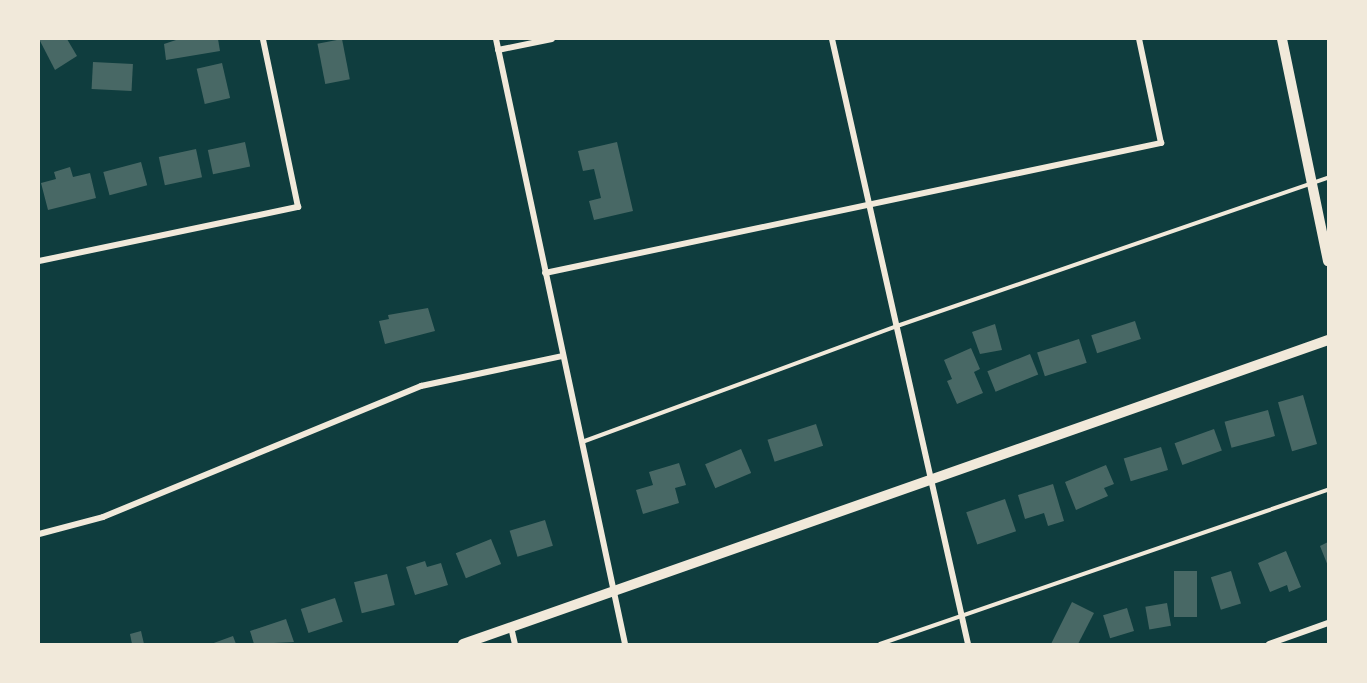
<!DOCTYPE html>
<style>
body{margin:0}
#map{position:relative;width:1367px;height:683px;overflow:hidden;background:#0f3d3e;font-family:"Sofia Sans Condensed",sans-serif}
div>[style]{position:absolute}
.building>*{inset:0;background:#486865;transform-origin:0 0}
.service>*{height:4px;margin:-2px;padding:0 2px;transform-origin:2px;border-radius:2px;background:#f1e9da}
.minor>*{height:6px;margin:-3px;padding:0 3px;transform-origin:3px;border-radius:3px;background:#f1e9da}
.tertiary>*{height:10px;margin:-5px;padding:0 5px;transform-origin:5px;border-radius:5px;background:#f1e9da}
span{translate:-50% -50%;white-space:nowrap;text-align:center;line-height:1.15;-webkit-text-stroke:6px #f1e9da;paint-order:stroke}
.frame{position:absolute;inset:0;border:40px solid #f1e9da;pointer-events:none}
</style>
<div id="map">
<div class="building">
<i style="clip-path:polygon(39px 39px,67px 39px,77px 56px,55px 70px)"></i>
<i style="clip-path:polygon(179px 39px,218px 39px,220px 51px,166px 60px,164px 44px)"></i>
<i style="left:342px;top:39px;width:41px;height:25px;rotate:79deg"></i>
<i style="left:93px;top:62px;width:40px;height:27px;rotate:3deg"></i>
<i style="left:222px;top:63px;width:36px;height:26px;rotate:77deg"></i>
<i style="left:245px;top:142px;width:25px;height:38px;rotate:78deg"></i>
<i style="clip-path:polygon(617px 142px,633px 211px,594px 220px,589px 201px,601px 198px,594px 169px,583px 171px,578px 151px)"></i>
<i style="left:196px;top:149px;width:29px;height:38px;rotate:78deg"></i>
<i style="left:141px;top:162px;width:24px;height:39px;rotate:75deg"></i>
<i style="clip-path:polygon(70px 167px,73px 177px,90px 173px,96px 198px,48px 210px,41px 183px,56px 179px,54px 172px)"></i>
<i style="clip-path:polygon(428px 308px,435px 331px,385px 344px,379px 321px,389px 319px,388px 315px)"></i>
<i style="left:1135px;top:321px;width:19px;height:46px;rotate:72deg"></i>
<i style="clip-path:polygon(995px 324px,1002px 350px,980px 354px,972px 332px)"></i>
<i style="left:1079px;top:339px;width:25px;height:44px;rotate:72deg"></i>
<i style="clip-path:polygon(971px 348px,980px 369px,974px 372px,983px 393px,957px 404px,947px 381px,952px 379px,944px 360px)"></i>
<i style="left:1030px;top:354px;width:22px;height:46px;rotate:68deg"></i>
<i style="left:1303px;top:395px;width:51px;height:26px;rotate:74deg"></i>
<i style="left:1268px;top:410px;width:27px;height:45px;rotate:75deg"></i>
<i style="left:816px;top:424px;width:23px;height:51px;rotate:72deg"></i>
<i style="left:1214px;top:429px;width:23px;height:42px;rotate:70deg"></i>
<i style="left:1161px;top:447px;width:24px;height:39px;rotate:73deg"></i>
<i style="left:741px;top:449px;width:26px;height:39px;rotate:67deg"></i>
<i style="clip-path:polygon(679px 463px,686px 485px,675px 488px,679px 503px,643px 514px,636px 490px,653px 485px,649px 472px)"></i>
<i style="clip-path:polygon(1106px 465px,1114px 484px,1104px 488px,1108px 496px,1076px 510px,1065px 482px)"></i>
<i style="clip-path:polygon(1053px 484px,1064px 521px,1048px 526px,1044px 513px,1025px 519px,1018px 495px)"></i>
<i style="left:1005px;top:499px;width:34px;height:41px;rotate:71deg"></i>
<i style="left:545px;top:520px;width:27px;height:37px;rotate:73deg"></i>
<i style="left:491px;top:539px;width:27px;height:38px;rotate:68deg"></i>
<i style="clip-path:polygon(1328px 542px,1328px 566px,1320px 546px)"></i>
<i style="clip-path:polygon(1286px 551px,1301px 587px,1289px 592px,1287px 585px,1270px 592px,1258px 563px)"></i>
<i style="clip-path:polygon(425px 561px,427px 567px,441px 563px,448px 585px,415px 595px,406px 567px)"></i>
<i style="left:1174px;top:571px;width:23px;height:46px"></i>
<i style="left:1231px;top:571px;width:34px;height:21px;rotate:73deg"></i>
<i style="left:387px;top:574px;width:32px;height:34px;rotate:76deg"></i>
<i style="left:335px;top:598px;width:25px;height:36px;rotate:72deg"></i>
<i style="clip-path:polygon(1072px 602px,1094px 613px,1078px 644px,1051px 644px)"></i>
<i style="left:1167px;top:603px;width:23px;height:22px;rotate:80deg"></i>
<i style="left:1127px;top:608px;width:24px;height:25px;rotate:73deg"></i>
<i style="clip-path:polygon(286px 619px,294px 642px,254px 644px,250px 631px)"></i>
<i style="clip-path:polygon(141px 631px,144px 644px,132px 644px,130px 634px)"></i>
<i style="clip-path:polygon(233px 636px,236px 644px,211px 644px)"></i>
</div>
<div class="service">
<i style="left:582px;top:442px;width:336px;rotate:-20.2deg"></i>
<i style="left:897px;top:326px;width:456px;rotate:-19deg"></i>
<i style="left:880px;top:644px;width:474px;rotate:-19deg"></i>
</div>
<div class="minor">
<i style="left:496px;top:39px;width:619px;rotate:77.96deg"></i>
<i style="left:832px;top:39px;width:620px;rotate:77.33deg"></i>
<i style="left:498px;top:50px;width:55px;rotate:-11.5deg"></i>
<i style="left:39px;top:261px;width:265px;rotate:-11.8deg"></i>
<i style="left:298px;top:207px;width:172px;rotate:-101.8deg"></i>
<i style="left:545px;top:273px;width:630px;rotate:-11.92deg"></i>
<i style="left:1161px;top:143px;width:106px;rotate:-101.9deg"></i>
<i style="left:39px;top:534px;width:66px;rotate:-14.9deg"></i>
<i style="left:103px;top:517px;width:344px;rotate:-22.4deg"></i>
<i style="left:421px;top:386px;width:144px;rotate:-12deg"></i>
<i style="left:511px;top:627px;width:17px;rotate:77deg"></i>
<i style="left:1269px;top:644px;width:63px;rotate:-19.6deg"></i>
</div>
<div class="tertiary">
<i style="left:1282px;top:39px;width:227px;rotate:78.3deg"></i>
<i style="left:463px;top:644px;width:917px;rotate:-19.36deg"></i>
</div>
<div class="frame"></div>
</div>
